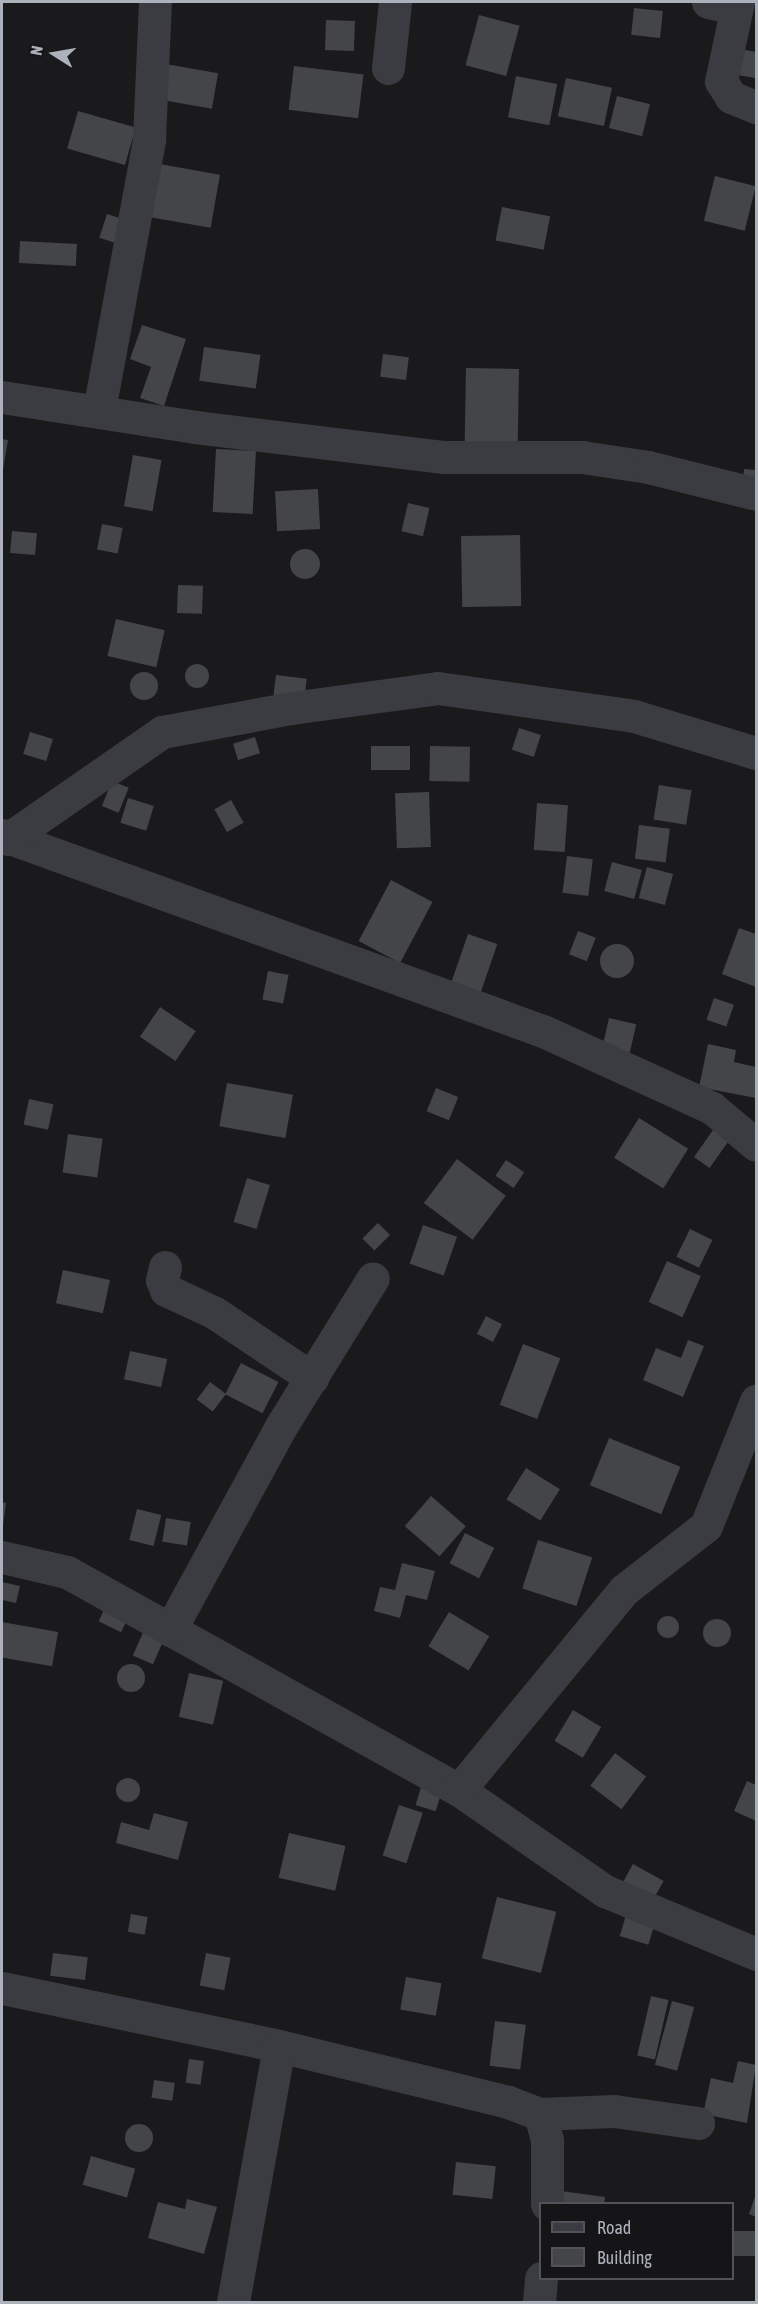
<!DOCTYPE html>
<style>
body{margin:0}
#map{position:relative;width:758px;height:2304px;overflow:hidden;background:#1a1a1c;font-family:"Asap Condensed",sans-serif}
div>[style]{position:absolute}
.building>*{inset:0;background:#444549;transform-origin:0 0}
.round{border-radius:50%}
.minor>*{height:33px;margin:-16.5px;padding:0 16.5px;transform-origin:16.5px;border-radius:16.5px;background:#3b3c41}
span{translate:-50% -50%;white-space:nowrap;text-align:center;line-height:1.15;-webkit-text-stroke:6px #151517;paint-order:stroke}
.frame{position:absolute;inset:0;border:3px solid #acb1bb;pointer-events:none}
.legend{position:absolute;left:539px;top:2202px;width:195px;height:78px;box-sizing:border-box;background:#151517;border:2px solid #515359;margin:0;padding:8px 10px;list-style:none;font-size:18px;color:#acb1bb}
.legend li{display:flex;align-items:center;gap:12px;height:30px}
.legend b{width:30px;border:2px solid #515359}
.north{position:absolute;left:24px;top:24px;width:60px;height:60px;-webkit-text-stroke:4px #151517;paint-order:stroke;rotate:281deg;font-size:16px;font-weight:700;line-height:24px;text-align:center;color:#acb1bb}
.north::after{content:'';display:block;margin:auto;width:21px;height:27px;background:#acb1bb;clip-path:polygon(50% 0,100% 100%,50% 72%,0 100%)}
</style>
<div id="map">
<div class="building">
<i style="left:634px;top:8px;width:29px;height:27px;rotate:6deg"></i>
<i style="left:479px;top:15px;width:42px;height:52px;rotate:15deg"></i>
<i style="left:326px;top:20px;width:29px;height:30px;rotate:2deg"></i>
<i style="clip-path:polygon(730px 47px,756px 52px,755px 78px,726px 73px)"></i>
<i style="left:160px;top:63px;width:59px;height:36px;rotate:10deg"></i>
<i style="left:294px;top:66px;width:70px;height:44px;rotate:7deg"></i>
<i style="left:516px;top:76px;width:42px;height:42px;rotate:11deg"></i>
<i style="left:566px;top:78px;width:47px;height:39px;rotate:12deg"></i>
<i style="left:617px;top:96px;width:34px;height:33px;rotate:14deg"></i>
<i style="left:78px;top:111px;width:60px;height:39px;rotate:16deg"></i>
<i style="left:154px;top:163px;width:67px;height:54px;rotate:10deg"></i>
<i style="left:715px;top:176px;width:42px;height:46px;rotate:14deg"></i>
<i style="left:502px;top:207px;width:49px;height:34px;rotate:11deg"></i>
<i style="left:107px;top:214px;width:20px;height:25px;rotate:18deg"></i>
<i style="left:20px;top:241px;width:57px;height:22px;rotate:3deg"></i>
<i style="clip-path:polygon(142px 325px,186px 339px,164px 406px,140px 398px,151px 367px,130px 359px)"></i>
<i style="left:204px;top:347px;width:57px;height:34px;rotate:8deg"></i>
<i style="left:383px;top:354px;width:26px;height:23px;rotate:7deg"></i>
<i style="left:466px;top:368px;width:53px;height:77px;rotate:1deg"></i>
<i style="clip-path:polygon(2px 439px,8px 440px,3px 470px,2px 470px)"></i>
<i style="left:216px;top:449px;width:40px;height:63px;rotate:3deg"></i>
<i style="left:133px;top:455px;width:29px;height:52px;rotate:10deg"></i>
<i style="clip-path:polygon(744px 469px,756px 470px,756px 491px,742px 489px)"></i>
<i style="left:318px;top:489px;width:40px;height:43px;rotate:87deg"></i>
<i style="left:408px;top:503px;width:22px;height:29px;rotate:13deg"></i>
<i style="left:102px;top:524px;width:21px;height:26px;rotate:11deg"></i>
<i style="left:12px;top:531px;width:25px;height:22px;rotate:5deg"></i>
<i style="left:520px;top:535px;width:71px;height:59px;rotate:89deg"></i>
<i class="round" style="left:290px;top:549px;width:30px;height:30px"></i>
<i style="left:178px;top:585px;width:25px;height:28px;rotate:2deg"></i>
<i style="left:116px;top:619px;width:50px;height:38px;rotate:13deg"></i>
<i class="round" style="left:185px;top:664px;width:24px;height:24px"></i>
<i class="round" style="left:130px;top:672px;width:28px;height:28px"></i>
<i style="left:276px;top:675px;width:31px;height:25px;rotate:7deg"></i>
<i style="left:519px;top:728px;width:23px;height:23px;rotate:18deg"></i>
<i style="left:30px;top:732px;width:24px;height:23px;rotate:17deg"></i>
<i style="left:255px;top:737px;width:17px;height:23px;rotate:73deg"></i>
<i style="left:410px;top:746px;width:24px;height:39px;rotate:90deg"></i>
<i style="left:430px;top:746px;width:40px;height:35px;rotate:1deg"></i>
<i style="left:112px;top:781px;width:18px;height:27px;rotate:22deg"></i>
<i style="left:659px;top:785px;width:33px;height:35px;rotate:9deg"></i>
<i style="left:429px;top:792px;width:55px;height:34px;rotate:88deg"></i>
<i style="left:128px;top:798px;width:27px;height:26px;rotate:17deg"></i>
<i style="left:231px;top:800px;width:26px;height:19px;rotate:61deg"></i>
<i style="left:537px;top:803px;width:31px;height:47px;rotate:4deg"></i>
<i style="left:639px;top:825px;width:31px;height:34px;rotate:7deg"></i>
<i style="left:567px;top:856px;width:26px;height:37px;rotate:7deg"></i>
<i style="left:612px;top:862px;width:31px;height:30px;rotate:15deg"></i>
<i style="left:647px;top:867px;width:27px;height:32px;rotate:15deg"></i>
<i style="left:391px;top:880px;width:47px;height:69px;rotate:28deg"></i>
<i style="clip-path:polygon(739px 928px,756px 934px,756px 987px,722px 974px)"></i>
<i style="left:578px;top:931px;width:19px;height:25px;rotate:21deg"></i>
<i style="left:468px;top:934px;width:31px;height:59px;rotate:19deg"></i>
<i class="round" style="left:600px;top:944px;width:34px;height:34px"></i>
<i style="left:268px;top:971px;width:21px;height:29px;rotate:11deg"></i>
<i style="left:714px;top:998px;width:21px;height:23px;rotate:19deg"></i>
<i style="left:160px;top:1007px;width:43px;height:36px;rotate:34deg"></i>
<i style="left:609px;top:1018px;width:28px;height:30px;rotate:13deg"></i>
<i style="clip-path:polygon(708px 1044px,736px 1050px,734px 1062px,756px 1067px,756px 1098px,699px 1087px)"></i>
<i style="left:227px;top:1083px;width:67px;height:44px;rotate:10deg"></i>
<i style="left:436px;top:1088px;width:24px;height:25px;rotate:22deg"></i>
<i style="left:29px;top:1099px;width:25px;height:26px;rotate:12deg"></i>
<i style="left:639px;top:1118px;width:58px;height:47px;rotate:32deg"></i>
<i style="left:713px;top:1130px;width:19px;height:33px;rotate:35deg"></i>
<i style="left:68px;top:1134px;width:35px;height:39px;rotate:8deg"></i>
<i style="left:457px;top:1159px;width:61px;height:55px;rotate:37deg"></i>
<i style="left:506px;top:1160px;width:22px;height:19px;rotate:34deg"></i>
<i style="left:247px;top:1178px;width:24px;height:46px;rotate:17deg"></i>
<i style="left:378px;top:1223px;width:17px;height:22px;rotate:45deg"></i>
<i style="left:423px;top:1225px;width:36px;height:41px;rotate:19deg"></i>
<i style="left:690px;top:1229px;width:25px;height:31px;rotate:26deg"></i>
<i style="left:667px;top:1261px;width:37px;height:45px;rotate:24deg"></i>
<i style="left:63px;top:1270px;width:48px;height:34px;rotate:12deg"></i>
<i style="left:486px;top:1316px;width:18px;height:20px;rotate:27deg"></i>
<i style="clip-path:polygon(688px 1340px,704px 1346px,683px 1397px,643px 1380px,656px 1348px,681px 1358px)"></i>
<i style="left:523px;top:1344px;width:40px;height:65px;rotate:21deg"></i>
<i style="left:130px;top:1351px;width:38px;height:29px;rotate:12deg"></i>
<i style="left:241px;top:1363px;width:42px;height:35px;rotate:27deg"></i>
<i style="left:210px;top:1382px;width:20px;height:22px;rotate:37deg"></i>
<i style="left:609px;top:1438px;width:77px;height:51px;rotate:22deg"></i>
<i style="left:526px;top:1468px;width:40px;height:37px;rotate:32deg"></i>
<i style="left:431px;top:1496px;width:46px;height:40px;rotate:41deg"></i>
<i style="clip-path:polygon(2px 1502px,6px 1503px,3px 1526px,2px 1526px)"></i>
<i style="left:137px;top:1509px;width:25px;height:32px;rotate:14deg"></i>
<i style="left:166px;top:1518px;width:25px;height:24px;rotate:9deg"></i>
<i style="left:465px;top:1533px;width:33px;height:34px;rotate:27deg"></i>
<i style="left:538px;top:1540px;width:57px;height:51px;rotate:18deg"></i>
<i style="clip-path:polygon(402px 1563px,435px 1571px,427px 1600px,406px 1595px,400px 1618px,374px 1611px,380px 1587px,395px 1590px)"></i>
<i style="clip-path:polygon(2px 1582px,20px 1586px,16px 1603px,2px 1600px)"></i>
<i style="left:106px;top:1606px;width:25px;height:17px;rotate:26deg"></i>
<i style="left:449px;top:1612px;width:47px;height:40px;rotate:31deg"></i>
<i class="round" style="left:657px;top:1616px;width:22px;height:22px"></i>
<i class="round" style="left:703px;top:1619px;width:28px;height:28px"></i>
<i style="left:2px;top:1622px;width:57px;height:35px;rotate:10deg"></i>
<i style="left:145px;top:1628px;width:22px;height:30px;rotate:24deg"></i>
<i class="round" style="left:117px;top:1664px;width:28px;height:28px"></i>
<i style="left:189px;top:1673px;width:35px;height:45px;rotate:13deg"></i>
<i style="left:573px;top:1710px;width:33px;height:36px;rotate:31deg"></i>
<i style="left:615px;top:1753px;width:39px;height:41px;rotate:37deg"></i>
<i class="round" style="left:116px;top:1778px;width:24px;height:24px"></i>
<i style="clip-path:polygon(747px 1781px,756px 1785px,756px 1821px,734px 1811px)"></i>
<i style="left:422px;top:1784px;width:21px;height:22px;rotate:17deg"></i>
<i style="left:399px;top:1805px;width:25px;height:53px;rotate:18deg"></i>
<i style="clip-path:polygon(154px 1813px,188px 1822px,178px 1860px,116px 1843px,121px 1822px,149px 1830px)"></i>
<i style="left:289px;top:1833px;width:58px;height:46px;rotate:13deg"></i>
<i style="left:633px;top:1864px;width:35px;height:22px;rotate:29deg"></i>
<i style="left:497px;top:1897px;width:61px;height:63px;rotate:14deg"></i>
<i style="left:627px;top:1912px;width:30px;height:25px;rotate:17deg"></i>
<i style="left:131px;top:1914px;width:17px;height:18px;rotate:10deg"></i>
<i style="left:53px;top:1953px;width:35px;height:23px;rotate:7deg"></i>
<i style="left:206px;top:1953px;width:25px;height:33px;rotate:11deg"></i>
<i style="left:406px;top:1977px;width:36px;height:33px;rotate:10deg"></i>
<i style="left:651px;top:1996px;width:18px;height:61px;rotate:13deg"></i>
<i style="left:672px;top:2001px;width:23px;height:66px;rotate:15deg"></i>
<i style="left:495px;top:2021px;width:31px;height:45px;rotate:7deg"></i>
<i style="left:189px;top:2059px;width:15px;height:24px;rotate:8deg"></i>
<i style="clip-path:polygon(738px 2061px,756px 2065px,747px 2123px,703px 2114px,711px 2078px,733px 2083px)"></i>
<i style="left:154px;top:2080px;width:21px;height:18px;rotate:8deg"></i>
<i class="round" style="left:125px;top:2124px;width:28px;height:28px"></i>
<i style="left:91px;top:2156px;width:46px;height:30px;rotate:16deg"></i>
<i style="left:456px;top:2162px;width:40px;height:33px;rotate:6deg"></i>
<i style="clip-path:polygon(561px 2191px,605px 2197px,604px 2204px,559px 2204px)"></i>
<i style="clip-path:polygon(756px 2194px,756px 2217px,749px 2214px)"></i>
<i style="clip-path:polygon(187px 2199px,217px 2207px,204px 2254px,148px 2238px,158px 2202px,185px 2209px)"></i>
<i style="left:756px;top:2231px;width:25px;height:24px;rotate:90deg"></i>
</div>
<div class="minor">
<i style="left:708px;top:2px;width:29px;rotate:12deg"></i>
<i style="left:738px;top:2px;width:81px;rotate:102.1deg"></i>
<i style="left:721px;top:81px;width:19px;rotate:58deg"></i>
<i style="left:731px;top:97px;width:27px;rotate:22deg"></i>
<i style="left:388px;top:68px;width:66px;rotate:-83.9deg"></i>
<i style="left:2px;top:397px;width:195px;rotate:8.8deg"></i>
<i style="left:195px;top:427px;width:251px;rotate:6.9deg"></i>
<i style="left:444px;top:457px;width:138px"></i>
<i style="left:582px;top:457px;width:67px;rotate:8.6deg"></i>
<i style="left:648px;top:467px;width:111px;rotate:14deg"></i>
<i style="left:99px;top:410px;width:276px;rotate:-79.5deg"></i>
<i style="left:149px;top:139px;width:137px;rotate:-87.5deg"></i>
<i style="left:2px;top:835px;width:575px;rotate:19.92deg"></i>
<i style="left:543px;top:1031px;width:186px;rotate:24.5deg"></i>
<i style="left:712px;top:1108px;width:57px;rotate:40.1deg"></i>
<i style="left:8px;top:839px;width:188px;rotate:-34.8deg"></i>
<i style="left:162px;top:732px;width:131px;rotate:-10.5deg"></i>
<i style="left:291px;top:708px;width:148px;rotate:-7.7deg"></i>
<i style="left:438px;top:688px;width:198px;rotate:8.1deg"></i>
<i style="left:634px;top:716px;width:127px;rotate:16.9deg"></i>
<i style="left:165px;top:1267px;width:13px;rotate:103deg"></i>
<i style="left:162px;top:1280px;width:11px;rotate:68deg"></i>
<i style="left:166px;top:1290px;width:54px;rotate:25.1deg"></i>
<i style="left:215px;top:1313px;width:117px;rotate:33.8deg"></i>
<i style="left:2px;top:1557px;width:67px;rotate:13deg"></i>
<i style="left:67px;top:1572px;width:449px;rotate:29.1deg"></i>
<i style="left:459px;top:1790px;width:178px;rotate:34.7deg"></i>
<i style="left:605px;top:1891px;width:164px;rotate:22.6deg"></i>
<i style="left:170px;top:1630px;width:230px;rotate:-61.4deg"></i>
<i style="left:280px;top:1428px;width:176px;rotate:-58.2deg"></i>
<i style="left:459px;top:1790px;width:259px;rotate:-50.5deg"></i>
<i style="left:624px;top:1590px;width:104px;rotate:-38deg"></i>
<i style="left:706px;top:1526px;width:135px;rotate:-68.2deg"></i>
<i style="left:2px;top:1988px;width:283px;rotate:11.8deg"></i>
<i style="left:279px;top:2046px;width:236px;rotate:13.7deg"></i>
<i style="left:508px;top:2102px;width:34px;rotate:21deg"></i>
<i style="left:540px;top:2114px;width:28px;rotate:75deg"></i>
<i style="left:547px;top:2141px;width:63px;rotate:90deg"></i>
<i style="left:540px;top:2114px;width:74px;rotate:-2.3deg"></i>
<i style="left:614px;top:2111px;width:85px;rotate:8.1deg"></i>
<i style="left:233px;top:2302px;width:260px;rotate:-79.8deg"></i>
<i style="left:539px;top:2302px;width:24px;rotate:-85deg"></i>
</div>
<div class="frame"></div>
<ul class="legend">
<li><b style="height:8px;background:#3b3c41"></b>Road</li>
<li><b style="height:16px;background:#444549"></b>Building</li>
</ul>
<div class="north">N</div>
</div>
